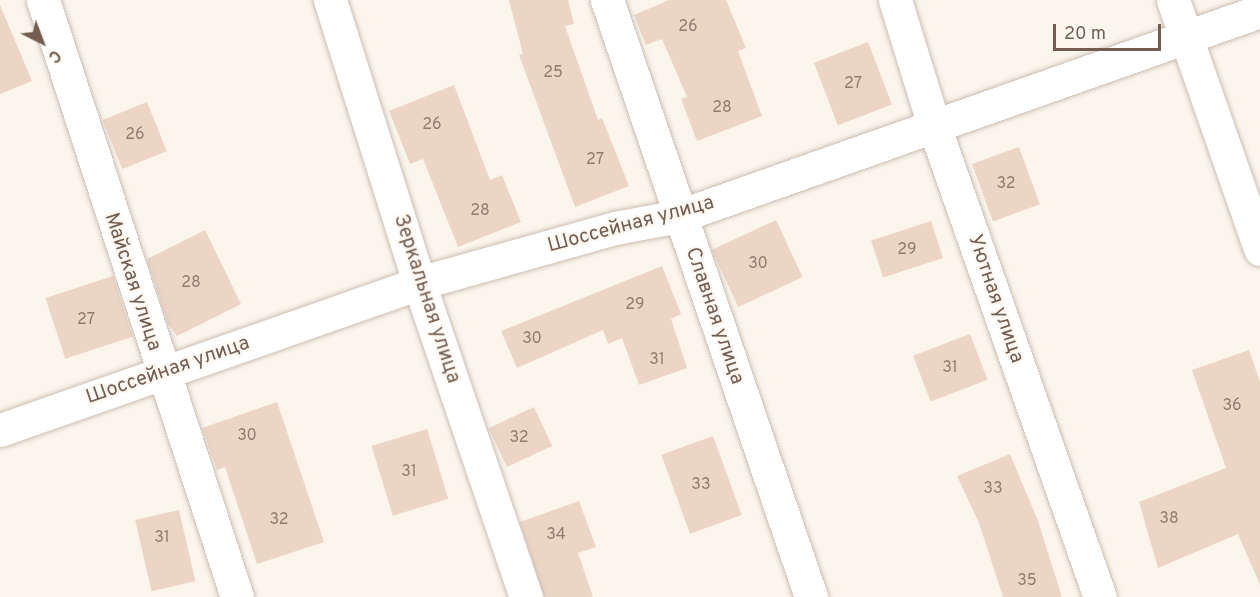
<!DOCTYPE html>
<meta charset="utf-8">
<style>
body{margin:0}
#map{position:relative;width:1260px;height:597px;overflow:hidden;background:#fbf5ec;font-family:Overpass,sans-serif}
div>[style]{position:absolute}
.building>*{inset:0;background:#edd5c6;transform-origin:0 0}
.roads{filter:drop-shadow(0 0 2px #ccbdb2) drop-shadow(0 0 2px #ccbdb2)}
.minor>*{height:33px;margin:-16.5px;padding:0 16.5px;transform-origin:16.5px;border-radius:16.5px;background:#fff}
span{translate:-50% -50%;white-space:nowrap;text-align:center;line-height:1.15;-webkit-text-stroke:4.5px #fdf9f2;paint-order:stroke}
.number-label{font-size:16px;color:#927b6e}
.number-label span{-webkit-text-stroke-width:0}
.street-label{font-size:20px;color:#735d51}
.north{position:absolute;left:12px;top:12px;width:60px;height:60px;-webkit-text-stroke:4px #fdf9f2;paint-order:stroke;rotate:138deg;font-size:16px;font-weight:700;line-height:24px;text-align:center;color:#735d51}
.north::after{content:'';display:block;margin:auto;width:21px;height:27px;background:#735d51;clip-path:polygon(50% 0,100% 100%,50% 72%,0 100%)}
.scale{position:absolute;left:1053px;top:24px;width:108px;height:27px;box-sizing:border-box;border:3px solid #735d51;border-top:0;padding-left:8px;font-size:18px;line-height:21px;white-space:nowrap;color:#735d51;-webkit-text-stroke:4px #fdf9f2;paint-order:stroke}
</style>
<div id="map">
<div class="building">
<i style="clip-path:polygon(509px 0,568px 0,574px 24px,565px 26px,598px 120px,602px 118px,629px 186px,575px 207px,519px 55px,523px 54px)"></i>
<i style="clip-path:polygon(669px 0,726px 0,746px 48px,738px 51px,762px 116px,697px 141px,681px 99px,687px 97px,662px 39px,646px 45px,634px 15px)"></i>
<i style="clip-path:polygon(0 5px,32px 81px,0 94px)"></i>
<i style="left:868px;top:42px;width:67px;height:58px;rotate:69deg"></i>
<i style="clip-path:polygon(454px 85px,490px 180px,502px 175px,521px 222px,458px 247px,423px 159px,410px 164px,389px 111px)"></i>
<i style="left:147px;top:102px;width:53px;height:48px;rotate:68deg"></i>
<i style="left:1019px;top:147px;width:61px;height:50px;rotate:70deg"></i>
<i style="left:776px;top:220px;width:63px;height:71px;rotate:65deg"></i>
<i style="left:931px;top:221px;width:39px;height:63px;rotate:72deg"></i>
<i style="clip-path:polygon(205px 230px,241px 304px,177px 336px,168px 324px,147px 259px)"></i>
<i style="clip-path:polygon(662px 266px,681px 314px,671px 319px,687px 368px,639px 385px,622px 338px,608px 344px,603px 330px,517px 368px,501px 331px)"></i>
<i style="left:113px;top:276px;width:64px;height:71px;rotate:72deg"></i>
<i style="left:970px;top:334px;width:49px;height:61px;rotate:69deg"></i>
<i style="clip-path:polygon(1249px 350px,1260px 382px,1260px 585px,1238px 534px,1158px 568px,1139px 502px,1226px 468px,1192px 370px)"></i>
<i style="clip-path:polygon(277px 402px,324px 542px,257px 564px,225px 467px,217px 470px,202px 428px)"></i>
<i style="left:534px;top:407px;width:43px;height:50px;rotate:65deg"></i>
<i style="left:427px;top:429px;width:73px;height:58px;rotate:73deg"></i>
<i style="left:713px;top:436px;width:84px;height:55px;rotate:70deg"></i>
<i style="clip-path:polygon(1010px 454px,1038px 521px,1062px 597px,1003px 597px,979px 523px,957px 476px)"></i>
<i style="clip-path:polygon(579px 501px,596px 547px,578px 553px,593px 597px,544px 597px,520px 522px)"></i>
<i style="left:179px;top:510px;width:73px;height:45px;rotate:77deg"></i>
</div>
<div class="roads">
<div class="minor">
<i style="left:43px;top:0;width:628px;rotate:72deg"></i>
<i style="left:330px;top:0;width:297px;rotate:72.5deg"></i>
<i style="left:419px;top:283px;width:332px;rotate:71.2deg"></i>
<i style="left:607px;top:0;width:631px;rotate:71.13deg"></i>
<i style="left:895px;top:0;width:132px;rotate:72.8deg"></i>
<i style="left:934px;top:126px;width:499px;rotate:70.6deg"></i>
<i style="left:1173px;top:0;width:264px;rotate:70.7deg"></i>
<i style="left:0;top:430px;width:444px;rotate:-19.3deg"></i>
<i style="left:419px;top:283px;width:204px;rotate:-15.7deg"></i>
<i style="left:615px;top:228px;width:65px;rotate:-10.6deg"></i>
<i style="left:679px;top:216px;width:616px;rotate:-19.43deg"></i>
</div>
</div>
<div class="number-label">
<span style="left:688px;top:27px">26</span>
<span style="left:553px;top:73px">25</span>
<span style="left:853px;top:84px">27</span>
<span style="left:722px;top:108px">28</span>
<span style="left:432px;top:125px">26</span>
<span style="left:135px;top:135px">26</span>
<span style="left:595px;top:160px">27</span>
<span style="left:1006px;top:184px">32</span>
<span style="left:480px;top:211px">28</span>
<span style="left:907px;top:250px">29</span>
<span style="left:758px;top:264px">30</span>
<span style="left:191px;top:283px">28</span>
<span style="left:635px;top:305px">29</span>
<span style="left:86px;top:320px">27</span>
<span style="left:532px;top:339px">30</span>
<span style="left:657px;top:360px">31</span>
<span style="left:950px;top:368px">31</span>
<span style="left:1232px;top:406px">36</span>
<span style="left:247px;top:436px">30</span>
<span style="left:519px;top:438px">32</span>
<span style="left:409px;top:472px">31</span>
<span style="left:701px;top:485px">33</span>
<span style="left:993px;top:489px">33</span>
<span style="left:1169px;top:519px">38</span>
<span style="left:279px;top:520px">32</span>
<span style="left:556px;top:535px">34</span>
<span style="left:162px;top:538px">31</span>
<span style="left:1027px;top:581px">35</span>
</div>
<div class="street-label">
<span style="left:631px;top:225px;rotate:-15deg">Шоссейная улица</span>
<span style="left:132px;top:282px;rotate:72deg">Майская улица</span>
<span style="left:426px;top:299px;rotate:72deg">Зеркальная улица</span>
<span style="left:995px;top:299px;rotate:71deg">Уютная улица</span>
<span style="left:714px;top:316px;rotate:71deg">Славная улица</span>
<span style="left:168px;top:371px;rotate:-19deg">Шоссейная улица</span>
</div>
<div class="north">С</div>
<div class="scale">20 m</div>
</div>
